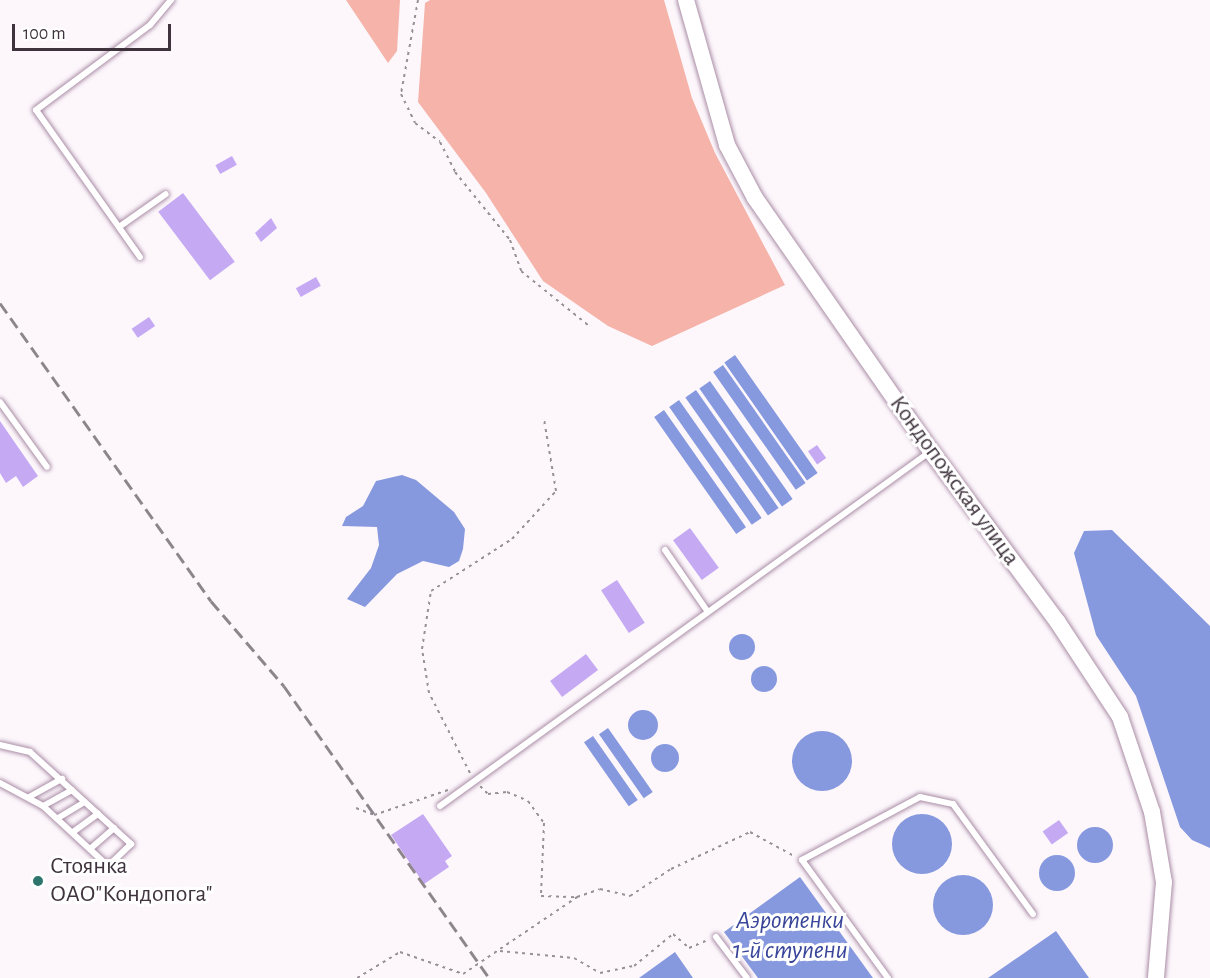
<!DOCTYPE html>
<meta charset="utf-8">
<style>
body{margin:0}
#map{position:relative;width:1210px;height:978px;overflow:hidden;background:#fdf7fc;font-family:"Alegreya Sans",sans-serif}
div>[style]{position:absolute}
.green>*{inset:0;background:#f5b3a9}
.water>*{inset:0;background:#8698de;transform-origin:0 0}
.round{border-radius:50%}
.building>*{inset:0;background:#c5aaf3;transform-origin:0 0}
.path>*{height:2px;margin-top:-1px;transform-origin:0;background:repeating-linear-gradient(90deg,#999097 0 3px,transparent 0 7.5px)}
.roads{filter:drop-shadow(0 0 2px #aa8da6) drop-shadow(0 0 2px #aa8da6)}
.lane>*{height:6px;margin:-3px;padding:0 3px;transform-origin:3px;border-radius:3px;background:#fff}
.secondary>*{height:16px;margin:-8px;padding:0 8px;transform-origin:8px;border-radius:8px;background:#fff}
.rail>*{height:3px;margin-top:-1.5px;transform-origin:0;background:repeating-linear-gradient(90deg,#8d848c 0 12px,transparent 0 18px)}
.dots>*{width:16px;height:16px;translate:-50% -50%;box-sizing:border-box;border:3px solid #fff;border-radius:50%}
span{translate:-50% -50%;white-space:nowrap;text-align:center;line-height:1.15;-webkit-text-stroke:6px #fff;paint-order:stroke}
.street-label{font-size:24px;color:#3f333d}
.poi-label{font-size:24px;color:#3f333d}
.left{translate:0 -50%;text-align:left}
.water-label{font-size:26px;color:#384599;font-style:italic}
.scale{position:absolute;left:12px;top:24px;width:159px;height:27px;box-sizing:border-box;border:3px solid #3f333d;border-top:0;padding-left:8px;font-size:18px;line-height:21px;white-space:nowrap;color:#3f333d;-webkit-text-stroke:4px #fff;paint-order:stroke}
</style>
<div id="map">
<div class="green">
<i style="clip-path:polygon(346px 0,400px 0,397px 51px,388px 63px)"></i>
<i style="clip-path:polygon(430px 0,664px 0,692px 98px,715px 153px,785px 285px,652px 346px,608px 326px,543px 281px,486px 193px,418px 102px,425px 3px)"></i>
</div>
<div class="water">
<i style="left:735px;top:355px;width:144px;height:13px;rotate:55deg"></i>
<i style="left:723px;top:365px;width:144px;height:12px;rotate:55deg"></i>
<i style="left:710px;top:381px;width:144px;height:13px;rotate:55deg"></i>
<i style="left:696px;top:390px;width:144px;height:13px;rotate:55deg"></i>
<i style="left:679px;top:400px;width:144px;height:12px;rotate:55deg"></i>
<i style="left:664px;top:410px;width:143px;height:12px;rotate:55deg"></i>
<i style="clip-path:polygon(402px 475px,416px 480px,454px 512px,465px 529px,463px 549px,459px 561px,449px 567px,423px 561px,397px 574px,365px 607px,347px 599px,371px 568px,379px 545px,377px 527px,342px 526px,346px 517px,363px 506px,376px 481px)"></i>
<i style="clip-path:polygon(1112px 530px,1210px 626px,1210px 848px,1192px 840px,1180px 827px,1136px 696px,1096px 635px,1074px 553px,1084px 531px)"></i>
<i class="round" style="left:729px;top:634px;width:26px;height:26px"></i>
<i class="round" style="left:751px;top:666px;width:26px;height:26px"></i>
<i class="round" style="left:628px;top:710px;width:30px;height:30px"></i>
<i style="left:608px;top:728px;width:78px;height:11px;rotate:55deg"></i>
<i class="round" style="left:792px;top:731px;width:60px;height:60px"></i>
<i style="left:593px;top:736px;width:78px;height:11px;rotate:55deg"></i>
<i class="round" style="left:651px;top:744px;width:28px;height:28px"></i>
<i class="round" style="left:892px;top:814px;width:60px;height:60px"></i>
<i class="round" style="left:1077px;top:827px;width:36px;height:36px"></i>
<i class="round" style="left:1039px;top:855px;width:36px;height:36px"></i>
<i class="round" style="left:933px;top:875px;width:60px;height:60px"></i>
<i style="clip-path:polygon(800px 877px,873px 978px,758px 978px,724px 932px)"></i>
<i style="clip-path:polygon(1056px 931px,1089px 978px,988px 978px)"></i>
<i style="clip-path:polygon(675px 952px,693px 978px,639px 978px)"></i>
</div>
<div class="building">
<i style="left:232px;top:156px;width:10px;height:19px;rotate:61deg"></i>
<i style="left:183px;top:193px;width:86px;height:31px;rotate:53deg"></i>
<i style="clip-path:polygon(271px 218px,277px 228px,261px 242px,255px 233px)"></i>
<i style="left:316px;top:277px;width:10px;height:23px;rotate:61deg"></i>
<i style="left:149px;top:317px;width:11px;height:21px;rotate:56deg"></i>
<i style="clip-path:polygon(0 421px,38px 476px,23px 487px,16px 476px,6px 483px,0 473px)"></i>
<i style="left:817px;top:445px;width:16px;height:11px;rotate:55deg"></i>
<i style="left:690px;top:528px;width:49px;height:21px;rotate:54deg"></i>
<i style="left:617px;top:580px;width:51px;height:19px;rotate:57deg"></i>
<i style="left:586px;top:654px;width:20px;height:45px;rotate:53deg"></i>
<i style="clip-path:polygon(423px 814px,452px 856px,445px 861px,449px 867px,424px 884px,391px 835px)"></i>
<i style="left:1059px;top:820px;width:16px;height:20px;rotate:55deg"></i>
</div>
<div class="path">
<i style="left:418px;top:0;width:96px;rotate:100.3deg"></i>
<i style="left:401px;top:94px;width:32px;rotate:64deg"></i>
<i style="left:415px;top:123px;width:31px;rotate:37deg"></i>
<i style="left:440px;top:142px;width:34px;rotate:63deg"></i>
<i style="left:455px;top:172px;width:87px;rotate:51deg"></i>
<i style="left:510px;top:240px;width:33px;rotate:70deg"></i>
<i style="left:521px;top:271px;width:86px;rotate:38.9deg"></i>
<i style="left:470px;top:773px;width:90px;rotate:-117.1deg"></i>
<i style="left:429px;top:693px;width:45px;rotate:-99deg"></i>
<i style="left:422px;top:649px;width:59px;rotate:-81.2deg"></i>
<i style="left:431px;top:591px;width:96px;rotate:-32.7deg"></i>
<i style="left:512px;top:539px;width:65px;rotate:-47.5deg"></i>
<i style="left:556px;top:491px;width:73px;rotate:-99.5deg"></i>
<i style="left:480px;top:786px;width:11px;rotate:45deg"></i>
<i style="left:488px;top:794px;width:19px;rotate:-6deg"></i>
<i style="left:507px;top:792px;width:23px;rotate:23deg"></i>
<i style="left:528px;top:801px;width:27px;rotate:54deg"></i>
<i style="left:544px;top:823px;width:73px;rotate:92.4deg"></i>
<i style="left:541px;top:896px;width:36px;rotate:2deg"></i>
<i style="left:356px;top:808px;width:19px;rotate:21deg"></i>
<i style="left:374px;top:815px;width:78px;rotate:-18.7deg"></i>
<i style="left:500px;top:951px;width:74px;rotate:5.4deg"></i>
<i style="left:574px;top:958px;width:30px;rotate:30deg"></i>
<i style="left:600px;top:973px;width:35px;rotate:-12deg"></i>
<i style="left:634px;top:966px;width:50px;rotate:-39.4deg"></i>
<i style="left:673px;top:934px;width:21px;rotate:41deg"></i>
<i style="left:689px;top:948px;width:21px;rotate:-23deg"></i>
<i style="left:357px;top:978px;width:50px;rotate:-31.2deg"></i>
<i style="left:400px;top:952px;width:67px;rotate:19.2deg"></i>
<i style="left:463px;top:974px;width:138px;rotate:-34deg"></i>
<i style="left:577px;top:897px;width:24px;rotate:-19deg"></i>
<i style="left:600px;top:889px;width:31px;rotate:13deg"></i>
<i style="left:630px;top:896px;width:49px;rotate:-33.4deg"></i>
<i style="left:671px;top:869px;width:87px;rotate:-25.1deg"></i>
<i style="left:750px;top:832px;width:52px;rotate:28.5deg"></i>
</div>
<div class="roads">
<div class="lane">
<i style="left:119px;top:227px;width:57px;rotate:-35.1deg"></i>
<i style="left:140px;top:257px;width:180px;rotate:-125.3deg"></i>
<i style="left:36px;top:110px;width:142px;rotate:-36.7deg"></i>
<i style="left:150px;top:25px;width:33px;rotate:-50deg"></i>
<i style="left:0;top:402px;width:80px;rotate:54.1deg"></i>
<i style="left:665px;top:550px;width:75px;rotate:55.3deg"></i>
<i style="left:0;top:745px;width:31px;rotate:13deg"></i>
<i style="left:30px;top:752px;width:137px;rotate:42.3deg"></i>
<i style="left:131px;top:844px;width:32px;rotate:136deg"></i>
<i style="left:108px;top:866px;width:88px;rotate:-137.3deg"></i>
<i style="left:43px;top:806px;width:49px;rotate:-151.9deg"></i>
<i style="left:29px;top:797px;width:38px;rotate:-29deg"></i>
<i style="left:43px;top:806px;width:33px;rotate:-29deg"></i>
<i style="left:440px;top:806px;width:606px;rotate:-35.87deg"></i>
<i style="left:58px;top:818px;width:31px;rotate:-31deg"></i>
<i style="left:73px;top:832px;width:31px;rotate:-36deg"></i>
<i style="left:90px;top:849px;width:32px;rotate:-41deg"></i>
<i style="left:716px;top:937px;width:51px;rotate:52.9deg"></i>
<i style="left:888px;top:978px;width:146px;rotate:-126.1deg"></i>
<i style="left:802px;top:860px;width:134px;rotate:-28.1deg"></i>
<i style="left:920px;top:797px;width:34px;rotate:12deg"></i>
<i style="left:953px;top:804px;width:136px;rotate:54deg"></i>
</div>
<div class="secondary">
<i style="left:686px;top:0;width:151px;rotate:74.2deg"></i>
<i style="left:727px;top:145px;width:60px;rotate:62.2deg"></i>
<i style="left:755px;top:198px;width:308px;rotate:55.2deg"></i>
<i style="left:931px;top:451px;width:212px;rotate:53.5deg"></i>
<i style="left:1057px;top:621px;width:115px;rotate:56.7deg"></i>
<i style="left:1120px;top:717px;width:100px;rotate:71.4deg"></i>
<i style="left:1152px;top:812px;width:71px;rotate:80.3deg"></i>
<i style="left:1164px;top:882px;width:96px;rotate:94.8deg"></i>
</div>
</div>
<div class="rail">
<i style="left:0;top:303px;width:365px;rotate:54.7deg"></i>
<i style="left:211px;top:601px;width:112px;rotate:49.3deg"></i>
<i style="left:284px;top:686px;width:357px;rotate:54.9deg"></i>
</div>
<div class="dots">
<i style="left:38px;top:881px;background:#2e756d"></i>
</div>
<div class="street-label">
<span style="left:954px;top:481px;rotate:54deg">Кондопожская улица</span>
</div>
<div class="poi-label">
<span class="left" style="left:50px;top:881px">Стоянка<br>ОАО"Кондопога"</span>
</div>
<div class="water-label">
<span style="left:790px;top:936px">Аэротенки<br>1-й ступени</span>
</div>
<div class="scale">100 m</div>
</div>
